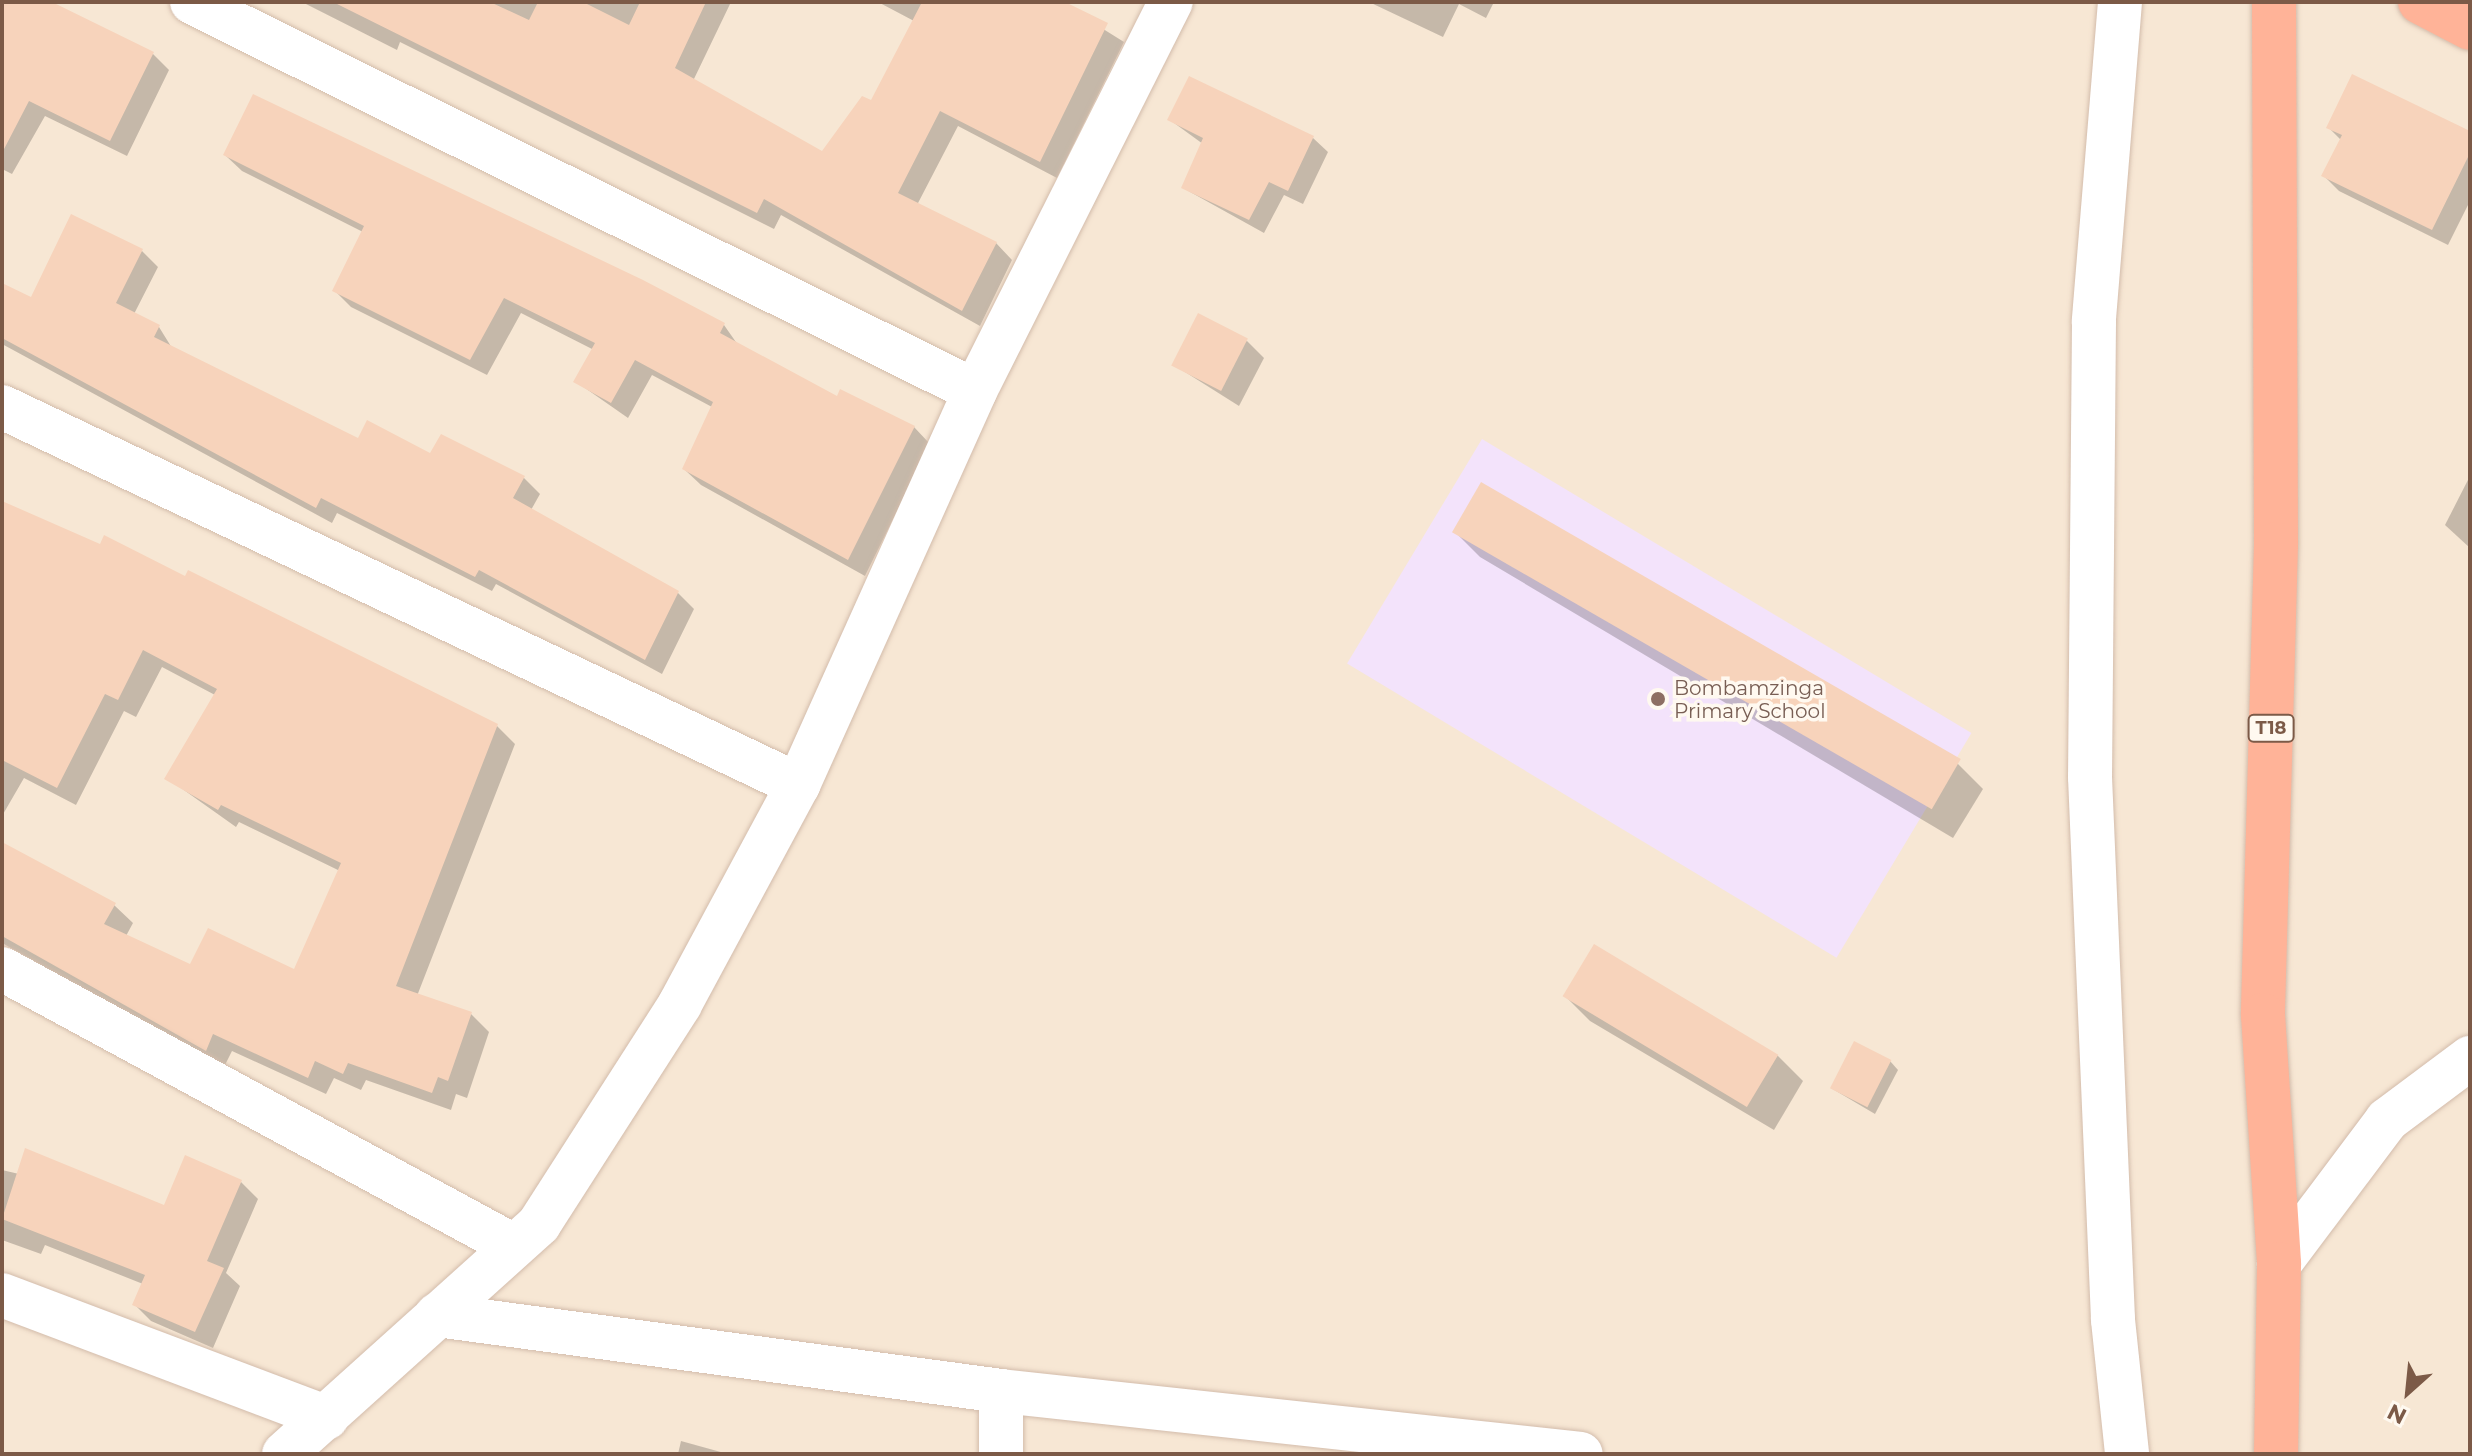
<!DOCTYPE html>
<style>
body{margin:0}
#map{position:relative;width:2472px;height:1456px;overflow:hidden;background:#fff5e7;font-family:Montserrat,sans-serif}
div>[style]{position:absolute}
.residential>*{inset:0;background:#f7e7d4;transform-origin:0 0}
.education>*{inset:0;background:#f3e3fb;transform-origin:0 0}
.shadow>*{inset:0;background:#0003}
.building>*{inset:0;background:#f7d3bb;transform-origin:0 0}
.roads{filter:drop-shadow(0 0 2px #d3bcab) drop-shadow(0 0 2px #d3bcab)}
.minor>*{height:44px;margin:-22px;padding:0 22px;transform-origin:22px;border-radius:22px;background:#fff}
.highway>*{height:44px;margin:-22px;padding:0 22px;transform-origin:22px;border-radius:22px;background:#ffb398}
.dots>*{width:22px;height:22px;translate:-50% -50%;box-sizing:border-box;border:4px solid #fff9f0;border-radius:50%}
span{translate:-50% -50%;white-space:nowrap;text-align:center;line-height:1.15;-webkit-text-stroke:7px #fff9f0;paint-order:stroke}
.shield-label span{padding:2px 6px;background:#fff9f0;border:2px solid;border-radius:6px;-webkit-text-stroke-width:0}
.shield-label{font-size:18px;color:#7c5a47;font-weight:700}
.education-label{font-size:20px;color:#785e54}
.left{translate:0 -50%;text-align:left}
.frame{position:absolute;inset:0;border:4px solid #7c5a47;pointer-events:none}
.north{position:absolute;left:2368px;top:1352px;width:80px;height:80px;-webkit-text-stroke:6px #fff9f0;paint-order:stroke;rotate:207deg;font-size:22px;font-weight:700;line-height:32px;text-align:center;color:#7c5a47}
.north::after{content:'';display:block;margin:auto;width:28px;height:36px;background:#7c5a47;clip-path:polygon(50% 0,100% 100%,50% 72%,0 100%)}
</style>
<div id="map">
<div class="residential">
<i style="left:2px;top:2px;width:2468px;height:1452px"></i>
</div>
<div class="education">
<i style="left:1482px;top:439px;width:571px;height:262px;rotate:31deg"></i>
</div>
<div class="shadow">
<i style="clip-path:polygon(2px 2px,48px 2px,153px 54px,169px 70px,127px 156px,45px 116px,12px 174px,2px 169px)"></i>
<i style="clip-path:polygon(302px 2px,731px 2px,693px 81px,823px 153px,872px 103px,914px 21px,878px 2px,1060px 2px,1124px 42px,1057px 178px,958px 126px,917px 205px,996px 243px,1012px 260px,980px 326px,781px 215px,774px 229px,400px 42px,397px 50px)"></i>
<i style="clip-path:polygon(1369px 2px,1494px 2px,1486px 18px,1459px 4px,1443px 37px)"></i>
<i style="clip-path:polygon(1170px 120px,1313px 138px,1328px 152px,1303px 204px,1284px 195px,1264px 233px,1183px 188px,1203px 144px)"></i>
<i style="clip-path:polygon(2329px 128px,2470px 134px,2470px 201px,2448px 245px,2339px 191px,2323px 175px,2341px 140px)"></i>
<i style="clip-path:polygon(225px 155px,724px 325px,738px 345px,838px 398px,914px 427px,930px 444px,865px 576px,701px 485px,684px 469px,712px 407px,652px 375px,628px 418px,575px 381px,594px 350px,521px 313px,487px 375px,351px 307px,334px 290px,363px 232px,242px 171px)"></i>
<i style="clip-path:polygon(142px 251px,158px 267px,134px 314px,159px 327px,172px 348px,359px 441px,524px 478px,540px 494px,531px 510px,678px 593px,694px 609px,662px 674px,496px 584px,492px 591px,337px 513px,332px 523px,2px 344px,2px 285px,32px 300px)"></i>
<i style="clip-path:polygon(1247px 341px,1264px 358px,1239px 406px,1174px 365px)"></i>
<i style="clip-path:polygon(2470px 476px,2470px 548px,2445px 525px)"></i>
<i style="clip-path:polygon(1482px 485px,1958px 764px,1983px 789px,1953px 838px,1480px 557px,1455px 532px)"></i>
<i style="clip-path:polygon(2px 503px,497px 726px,515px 744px,417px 996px,471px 1014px,489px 1032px,467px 1098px,456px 1094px,451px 1110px,366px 1080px,361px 1090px,334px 1078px,326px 1094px,232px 1051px,224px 1067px,2px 943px,2px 886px,114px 905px,133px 923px,126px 936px,191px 967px,294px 972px,340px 871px,239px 822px,236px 827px,167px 778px,215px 695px,162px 667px,136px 717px,124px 711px,76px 805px,24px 778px,2px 816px)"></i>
<i style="clip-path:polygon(1594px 946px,1778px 1056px,1803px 1081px,1774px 1130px,1590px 1021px,1565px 996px)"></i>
<i style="clip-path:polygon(1890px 1061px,1898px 1070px,1875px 1114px,1831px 1088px)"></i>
<i style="clip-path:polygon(2px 1170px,165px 1208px,241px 1182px,258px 1199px,226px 1273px,240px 1286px,213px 1348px,151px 1321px,134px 1304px,143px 1284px,45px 1245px,41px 1254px,2px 1240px)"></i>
<i style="clip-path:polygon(681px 1441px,728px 1454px,678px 1454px)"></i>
</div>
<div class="building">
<i style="clip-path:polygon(2px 2px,52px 2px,154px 52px,110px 141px,29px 101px,2px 153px)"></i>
<i style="clip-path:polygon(333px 2px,490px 2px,529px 20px,538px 2px,583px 2px,629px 25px,640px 2px,706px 2px,675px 68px,822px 151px,862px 96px,871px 100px,922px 2px,1065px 2px,1108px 23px,1040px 162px,940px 111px,898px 193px,997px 242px,962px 311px,764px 199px,757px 213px)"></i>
<i style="clip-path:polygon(2352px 74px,2470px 131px,2470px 153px,2432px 230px,2321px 176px,2342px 135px,2326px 128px)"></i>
<i style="clip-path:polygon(1189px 76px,1314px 136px,1288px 191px,1269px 182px,1249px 220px,1181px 188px,1203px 138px,1167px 120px)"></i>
<i style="clip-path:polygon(253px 94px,643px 280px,725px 323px,720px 333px,837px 396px,840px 389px,915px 426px,848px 560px,682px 469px,713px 402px,635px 360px,611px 403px,573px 382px,595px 343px,504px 298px,470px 360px,332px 291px,364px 226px,223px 155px)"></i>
<i style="clip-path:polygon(71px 214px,143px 249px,116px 303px,160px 325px,154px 337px,358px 438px,367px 420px,430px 453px,441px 434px,525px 476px,513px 498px,679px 591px,645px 660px,479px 570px,475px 577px,321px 498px,316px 508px,2px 338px,2px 283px,31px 297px)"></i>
<i style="left:1198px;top:313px;width:56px;height:59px;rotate:27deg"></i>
<i style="left:1481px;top:482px;width:554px;height:58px;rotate:30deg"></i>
<i style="clip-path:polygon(2px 501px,100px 544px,104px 535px,185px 576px,188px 570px,498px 724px,396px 986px,472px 1012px,448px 1081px,438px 1077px,432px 1093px,348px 1063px,343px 1074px,315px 1061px,308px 1078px,213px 1034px,206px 1051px,2px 936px,2px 842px,116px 903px,104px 924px,190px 964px,208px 928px,294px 969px,341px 863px,221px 805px,218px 810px,164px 779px,217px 689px,143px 650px,118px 700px,105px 694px,57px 788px,2px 760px)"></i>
<i style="left:1594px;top:944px;width:215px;height:61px;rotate:31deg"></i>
<i style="left:1854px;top:1041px;width:42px;height:53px;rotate:27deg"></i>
<i style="clip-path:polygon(25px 1148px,164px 1205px,185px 1155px,242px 1180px,207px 1261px,224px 1268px,195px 1332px,132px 1305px,145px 1275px,2px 1219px)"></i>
</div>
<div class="roads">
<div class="minor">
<i style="left:192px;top:2px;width:874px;rotate:26.42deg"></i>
<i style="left:2120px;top:2px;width:320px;rotate:94.7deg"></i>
<i style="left:2094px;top:321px;width:456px;rotate:90.5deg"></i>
<i style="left:2090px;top:777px;width:543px;rotate:87.57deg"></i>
<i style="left:2113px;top:1320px;width:135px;rotate:84deg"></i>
<i style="left:2px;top:407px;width:881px;rotate:25.4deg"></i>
<i style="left:2px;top:969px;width:578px;rotate:28.43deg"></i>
<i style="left:2279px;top:1264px;width:180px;rotate:-53.1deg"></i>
<i style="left:2387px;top:1120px;width:104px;rotate:-36.8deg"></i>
<i style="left:2px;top:1295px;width:347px;rotate:20.7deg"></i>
<i style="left:437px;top:1315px;width:569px;rotate:7.67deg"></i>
<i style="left:1001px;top:1391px;width:583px;rotate:6.2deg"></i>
<i style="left:1001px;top:1391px;width:63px;rotate:90deg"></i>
<i style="left:284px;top:1454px;width:343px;rotate:-42deg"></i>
<i style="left:539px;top:1224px;width:261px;rotate:-57.3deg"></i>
<i style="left:680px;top:1004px;width:249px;rotate:-61.7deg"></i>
<i style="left:798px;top:785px;width:432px;rotate:-65.8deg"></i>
<i style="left:975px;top:391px;width:436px;rotate:-63.3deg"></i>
</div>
<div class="highway">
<i style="left:2274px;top:2px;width:542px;rotate:89.79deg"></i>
<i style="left:2276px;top:544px;width:471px;rotate:91.6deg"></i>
<i style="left:2263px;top:1015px;width:250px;rotate:86.3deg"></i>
<i style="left:2279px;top:1264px;width:190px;rotate:90.9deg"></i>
<i style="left:2420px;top:2px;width:56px;rotate:27.5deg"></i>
</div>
</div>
<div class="dots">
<i style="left:1658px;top:699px;background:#8d6e63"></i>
</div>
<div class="shield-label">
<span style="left:2271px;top:728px">T18</span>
</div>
<div class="education-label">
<span class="left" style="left:1674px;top:700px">Bombamzinga<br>Primary School</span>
</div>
<div class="frame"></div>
<div class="north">N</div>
</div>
